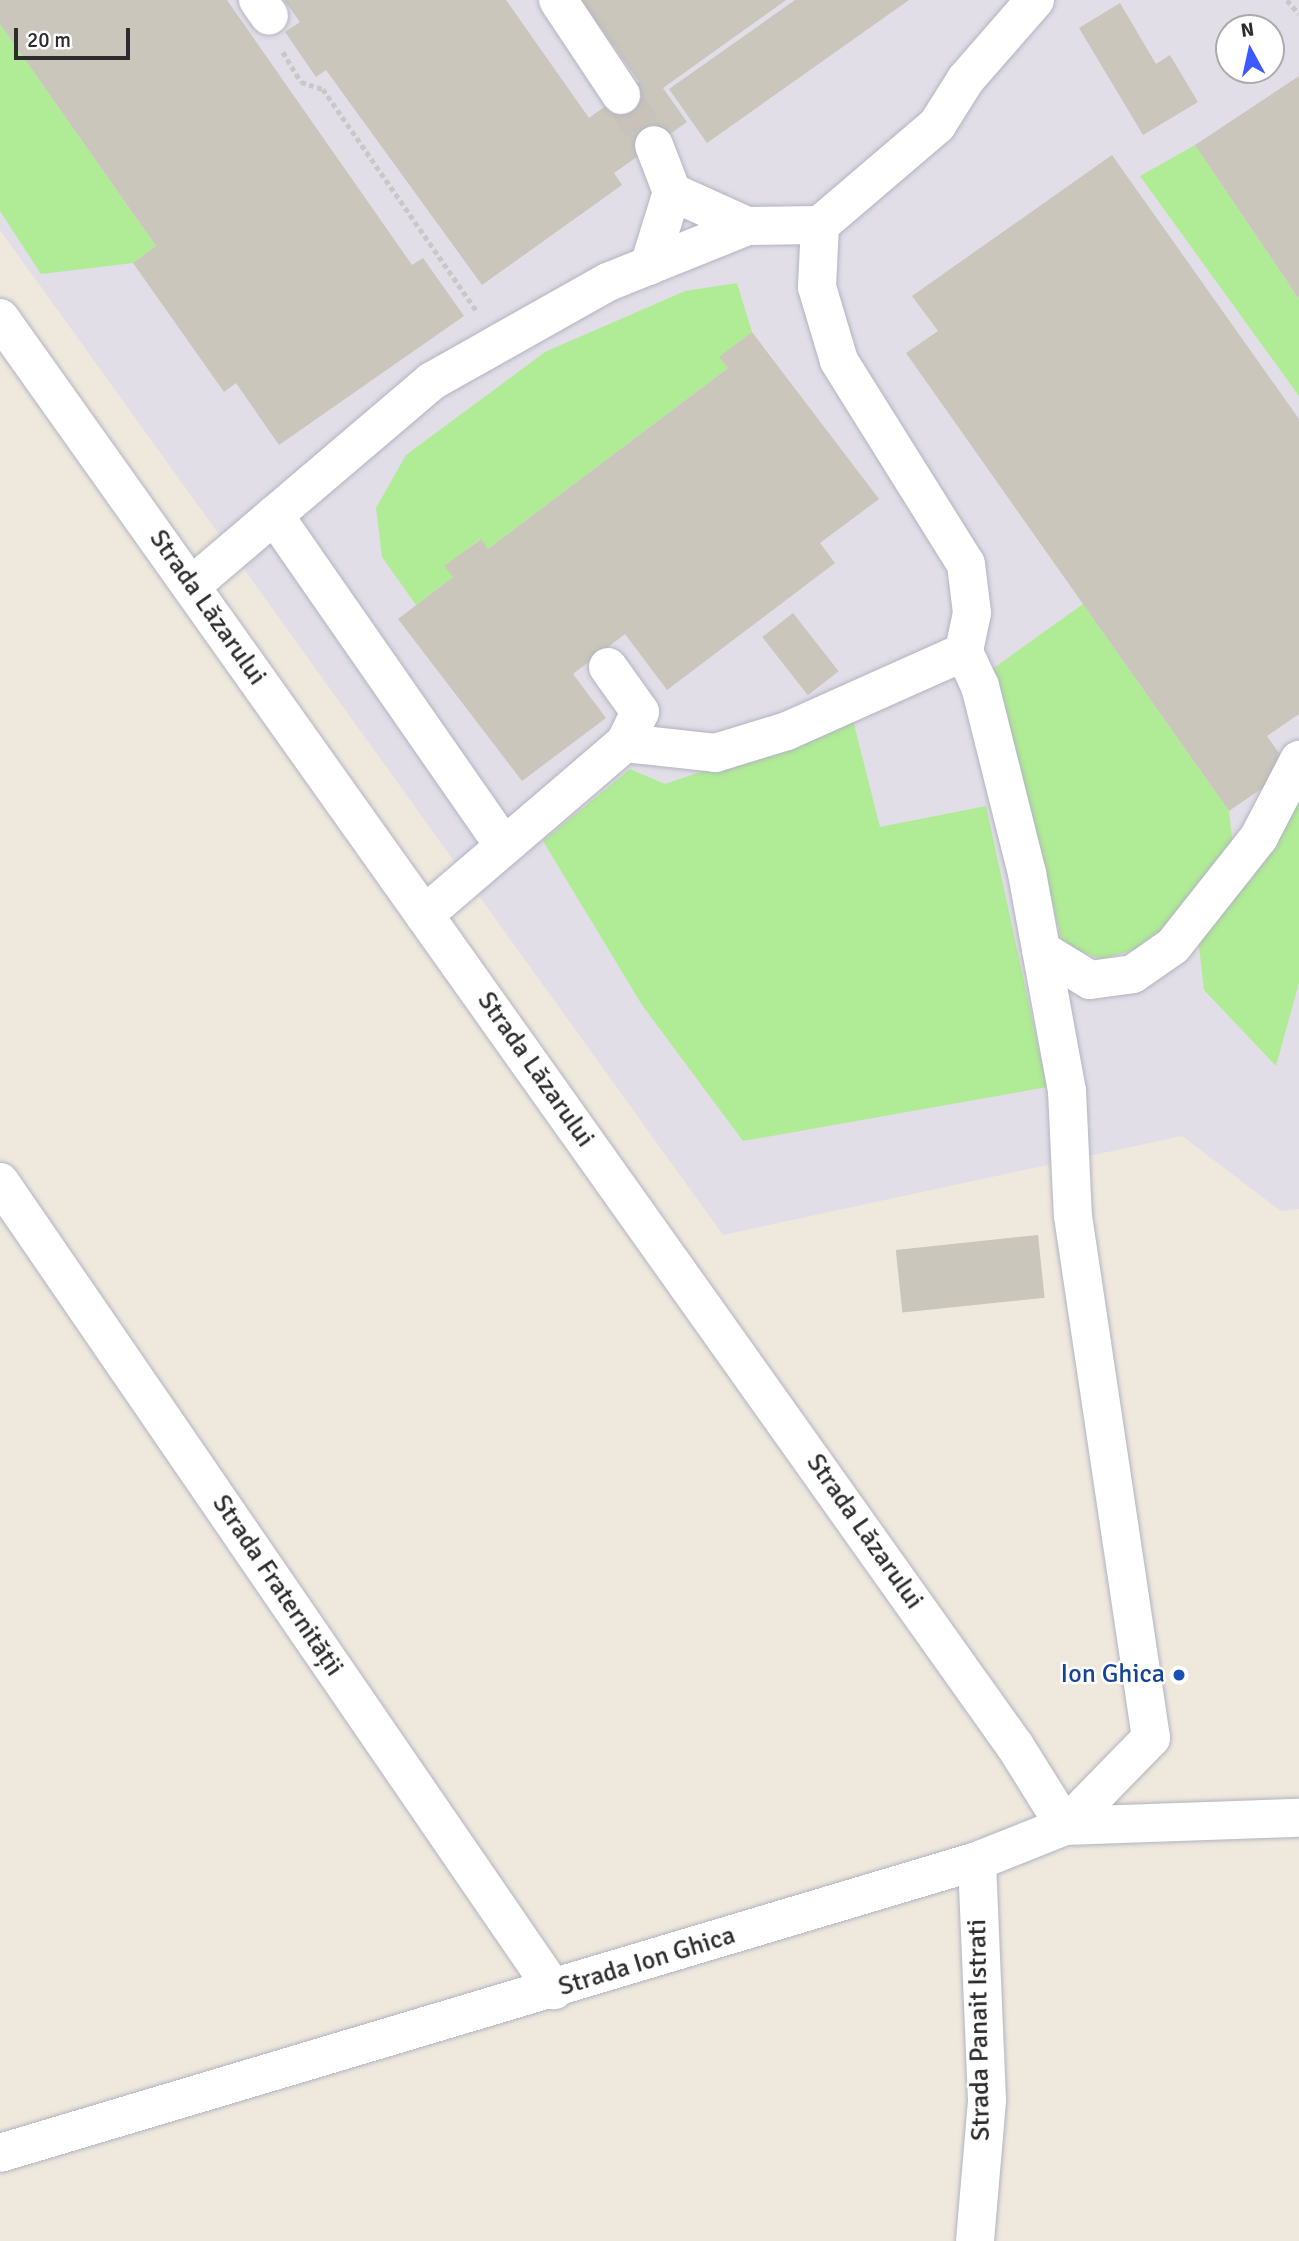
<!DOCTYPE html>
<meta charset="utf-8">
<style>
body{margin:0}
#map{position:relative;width:1299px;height:2241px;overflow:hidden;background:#efe8dd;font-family:Signika,sans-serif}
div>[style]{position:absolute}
.industrial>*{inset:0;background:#e1dee7}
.green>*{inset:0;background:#b0eb95}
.building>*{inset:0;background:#cac6bc;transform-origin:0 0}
.minor-tunnel>*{height:38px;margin-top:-19px;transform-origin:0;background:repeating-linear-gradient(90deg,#c8c2ba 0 38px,transparent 0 57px)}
.path>*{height:4.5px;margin-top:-2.25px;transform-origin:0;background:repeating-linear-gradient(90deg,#c8c8c8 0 5px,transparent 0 8.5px)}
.roads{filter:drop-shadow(0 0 2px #b1b4c1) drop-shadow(0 0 2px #b1b4c1)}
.minor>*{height:38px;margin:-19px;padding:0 19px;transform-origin:19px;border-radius:19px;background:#fff}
.dots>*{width:19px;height:19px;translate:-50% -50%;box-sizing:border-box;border:4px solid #fff;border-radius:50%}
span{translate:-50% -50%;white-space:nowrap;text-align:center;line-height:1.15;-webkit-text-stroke:5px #fff;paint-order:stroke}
.street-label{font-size:26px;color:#2c2c2c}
.transit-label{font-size:26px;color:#164399}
.right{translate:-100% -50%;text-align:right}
.north{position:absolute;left:1215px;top:14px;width:70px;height:70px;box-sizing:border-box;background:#fff;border:2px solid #ababab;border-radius:50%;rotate:352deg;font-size:19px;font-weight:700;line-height:28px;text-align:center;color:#2c2c2c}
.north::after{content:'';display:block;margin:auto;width:24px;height:32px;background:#3b5aff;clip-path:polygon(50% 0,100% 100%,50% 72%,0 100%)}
.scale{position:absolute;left:14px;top:28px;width:116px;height:32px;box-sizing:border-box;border:4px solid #2c2c2c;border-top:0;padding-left:9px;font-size:21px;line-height:24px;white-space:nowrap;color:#2c2c2c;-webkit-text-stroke:5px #fff;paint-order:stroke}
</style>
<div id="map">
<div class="industrial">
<i style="clip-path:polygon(evenodd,0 0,1299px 0,1299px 1209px,1281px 1211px,1182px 1136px,723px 1235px,0 230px,0 0,1229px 28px,1271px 28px,1271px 70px,1229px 70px,1229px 28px)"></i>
</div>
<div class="green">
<i style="clip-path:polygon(0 24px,156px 246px,133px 263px,41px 274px,0 211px)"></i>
<i style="clip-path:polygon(1195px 145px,1299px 299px,1299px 396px,1140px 176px)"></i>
<i style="clip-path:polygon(737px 283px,752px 332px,720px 357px,728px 368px,488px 549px,480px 539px,445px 566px,453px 577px,416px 605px,382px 557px,376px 508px,406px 455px,545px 352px,685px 291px)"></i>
<i style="clip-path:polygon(1083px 604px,1229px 811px,1233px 848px,1156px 944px,1101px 959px,1063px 945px,991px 670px)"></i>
<i style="clip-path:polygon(853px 720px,880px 827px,986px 806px,1047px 1087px,743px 1141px,642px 1005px,543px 841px,630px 769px,665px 784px)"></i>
<i style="clip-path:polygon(1299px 793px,1299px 983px,1276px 1066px,1204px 990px,1198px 938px,1252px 878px)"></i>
</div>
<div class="building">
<i style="clip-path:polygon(0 0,227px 0,412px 265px,423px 258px,464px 316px,279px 445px,236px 383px,224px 392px,133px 263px,156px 246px,0 24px)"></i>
<i style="clip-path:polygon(284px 0,506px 0,589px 118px,639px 82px,581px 0,786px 0,663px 88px,687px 122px,614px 173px,622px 185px,482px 285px,326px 70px,316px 77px,285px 32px,300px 22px)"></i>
<i style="clip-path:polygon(795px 0,909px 0,707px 143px,669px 89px)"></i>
<i style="clip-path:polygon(1120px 3px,1156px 64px,1170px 55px,1198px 102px,1143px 135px,1079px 28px)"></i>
<i style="clip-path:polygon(1299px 76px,1299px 299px,1195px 145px)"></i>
<i style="clip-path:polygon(1112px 155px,1299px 419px,1299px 714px,1267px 736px,1290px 769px,1229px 811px,906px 353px,938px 331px,912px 296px)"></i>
<i style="clip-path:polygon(752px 332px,879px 499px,820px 543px,835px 563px,667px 690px,625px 634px,573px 674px,606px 718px,522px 781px,398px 619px,453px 577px,444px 566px,481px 539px,488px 549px,728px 368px,719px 357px)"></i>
<i style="left:793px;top:613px;width:74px;height:39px;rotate:52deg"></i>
<i style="left:1038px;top:1235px;width:63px;height:143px;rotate:84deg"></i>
</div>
<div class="minor-tunnel">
<i style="left:621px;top:95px;width:60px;rotate:56.6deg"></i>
</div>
<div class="path">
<i style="left:1287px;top:0;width:18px;rotate:49deg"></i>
<i style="left:283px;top:52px;width:35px;rotate:59deg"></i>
<i style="left:301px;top:82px;width:23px;rotate:18deg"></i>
<i style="left:323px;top:89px;width:270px;rotate:55.3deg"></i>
</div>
<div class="roads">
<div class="minor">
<i style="left:258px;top:0;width:19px;rotate:55deg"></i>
<i style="left:558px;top:0;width:114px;rotate:56.4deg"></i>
<i style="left:1035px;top:0;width:105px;rotate:131.1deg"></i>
<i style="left:966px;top:79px;width:54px;rotate:122.2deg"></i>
<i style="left:937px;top:125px;width:154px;rotate:139.5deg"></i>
<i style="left:820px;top:225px;width:62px;rotate:92.8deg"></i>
<i style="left:817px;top:287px;width:77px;rotate:73.4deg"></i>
<i style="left:839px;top:361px;width:239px;rotate:58deg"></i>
<i style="left:966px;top:564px;width:49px;rotate:83deg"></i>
<i style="left:972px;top:613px;width:40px;rotate:102deg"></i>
<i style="left:964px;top:652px;width:38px;rotate:65deg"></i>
<i style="left:980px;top:686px;width:193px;rotate:75.9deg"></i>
<i style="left:1027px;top:873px;width:222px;rotate:79.6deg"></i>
<i style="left:1067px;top:1091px;width:125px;rotate:87.3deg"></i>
<i style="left:1073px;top:1216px;width:528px;rotate:81.5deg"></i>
<i style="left:1151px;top:1738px;width:123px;rotate:134.3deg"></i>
<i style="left:672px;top:192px;width:82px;rotate:24.4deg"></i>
<i style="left:649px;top:266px;width:77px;rotate:-72.7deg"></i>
<i style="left:672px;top:192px;width:50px;rotate:-111deg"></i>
<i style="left:0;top:318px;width:1752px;rotate:54.6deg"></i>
<i style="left:1015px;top:1746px;width:94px;rotate:58deg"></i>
<i style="left:274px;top:515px;width:402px;rotate:55.2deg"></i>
<i style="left:191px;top:586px;width:316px;rotate:-40.4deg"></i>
<i style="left:432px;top:381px;width:202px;rotate:-29.4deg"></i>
<i style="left:608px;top:282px;width:150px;rotate:-21.9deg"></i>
<i style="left:747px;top:226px;width:73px;rotate:-0.8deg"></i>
<i style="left:608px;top:667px;width:55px;rotate:54.6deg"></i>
<i style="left:640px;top:712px;width:34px;rotate:116deg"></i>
<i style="left:424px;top:915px;width:265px;rotate:-40.6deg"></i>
<i style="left:625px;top:743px;width:91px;rotate:6.3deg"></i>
<i style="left:715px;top:753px;width:75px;rotate:-17deg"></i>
<i style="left:787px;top:731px;width:194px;rotate:-24.1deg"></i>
<i style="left:1041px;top:950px;width:57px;rotate:31.5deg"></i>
<i style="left:1090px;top:980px;width:43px;rotate:-7.9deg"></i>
<i style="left:1133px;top:974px;width:49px;rotate:-35deg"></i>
<i style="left:1173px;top:946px;width:139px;rotate:-51.7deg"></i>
<i style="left:1259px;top:837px;width:87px;rotate:-62.5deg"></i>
<i style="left:0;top:1182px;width:980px;rotate:55.56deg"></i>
<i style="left:0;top:2153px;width:1020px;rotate:-16.64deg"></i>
<i style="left:977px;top:1861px;width:95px;rotate:-21.7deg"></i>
<i style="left:1065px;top:1826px;width:234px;rotate:-2deg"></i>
<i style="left:975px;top:2241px;width:142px;rotate:-85.1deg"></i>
<i style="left:987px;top:2100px;width:239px;rotate:-92.4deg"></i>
</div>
</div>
<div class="dots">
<i style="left:1179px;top:1675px;background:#1a4fb4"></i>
</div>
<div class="street-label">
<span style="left:207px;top:608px;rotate:55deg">Strada Lăzarului</span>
<span style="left:535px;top:1070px;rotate:55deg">Strada Lăzarului</span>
<span style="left:864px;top:1532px;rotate:55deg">Strada Lăzarului</span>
<span style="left:277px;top:1586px;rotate:56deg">Strada Fraternității</span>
<span style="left:647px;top:1962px;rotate:-17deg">Strada Ion Ghica</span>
<span style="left:980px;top:2030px;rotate:-91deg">Strada Panait Istrati</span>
</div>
<div class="transit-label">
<span class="right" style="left:1165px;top:1675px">Ion Ghica</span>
</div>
<div class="north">N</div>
<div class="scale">20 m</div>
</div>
